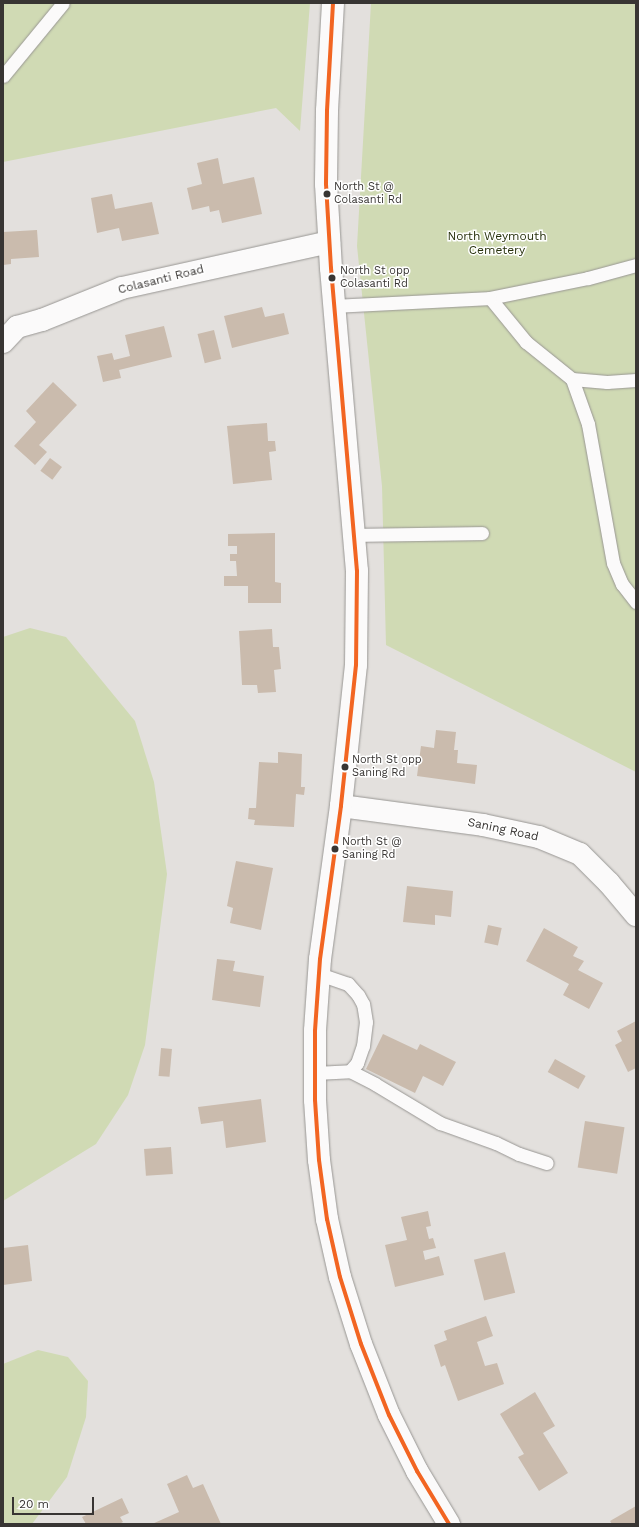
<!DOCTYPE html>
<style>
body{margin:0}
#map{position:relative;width:639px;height:1527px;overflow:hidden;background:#e3e0dd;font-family:"Work Sans",sans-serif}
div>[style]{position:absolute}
.green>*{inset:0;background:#d0dab4}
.building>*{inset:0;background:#cabbad;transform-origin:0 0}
.roads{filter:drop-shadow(0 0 1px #989693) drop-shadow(0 0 1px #989693)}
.lane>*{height:13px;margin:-6.5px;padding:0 6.5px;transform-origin:6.5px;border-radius:6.5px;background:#fbfafa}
.street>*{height:22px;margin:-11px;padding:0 11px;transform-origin:11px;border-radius:11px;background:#fbfafa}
.secondary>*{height:22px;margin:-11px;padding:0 11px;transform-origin:11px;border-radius:11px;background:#fbfafa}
.bus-1>*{height:4px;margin:-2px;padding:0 2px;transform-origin:2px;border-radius:2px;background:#f26522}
.dots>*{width:11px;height:11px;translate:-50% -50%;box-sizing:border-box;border:2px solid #fff;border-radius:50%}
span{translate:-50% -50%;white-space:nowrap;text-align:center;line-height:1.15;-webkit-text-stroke:3px #fff;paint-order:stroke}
.bus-label{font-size:11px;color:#383533}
.left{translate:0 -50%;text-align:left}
.park-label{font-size:12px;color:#26300b}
.street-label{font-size:12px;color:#383533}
.frame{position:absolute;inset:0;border:4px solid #383533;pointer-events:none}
.scale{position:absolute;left:12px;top:1497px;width:82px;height:18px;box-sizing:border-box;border:2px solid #383533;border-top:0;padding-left:5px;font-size:12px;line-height:14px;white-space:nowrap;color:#383533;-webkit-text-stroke:3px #fff;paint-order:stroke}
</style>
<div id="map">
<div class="green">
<i style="clip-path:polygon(3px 3px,310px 3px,300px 131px,276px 108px,3px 162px)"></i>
<i style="clip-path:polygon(371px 3px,636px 3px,636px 772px,386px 645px,382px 486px,357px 246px)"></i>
<i style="clip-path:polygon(30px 628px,66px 637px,135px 721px,154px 782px,167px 874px,145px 1045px,128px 1095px,96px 1144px,3px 1201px,3px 637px)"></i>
<i style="clip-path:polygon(38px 1350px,68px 1357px,88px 1381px,86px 1417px,67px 1477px,32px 1524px,3px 1524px,3px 1364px)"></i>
</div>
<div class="building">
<i style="clip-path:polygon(218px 158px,223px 184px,254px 177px,262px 214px,222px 223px,219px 210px,210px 212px,209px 206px,192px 210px,187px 188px,202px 184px,197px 163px)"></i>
<i style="clip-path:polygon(112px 194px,115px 209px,152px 202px,159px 234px,122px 241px,119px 228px,97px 233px,91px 198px)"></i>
<i style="clip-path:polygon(37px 230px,39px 257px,11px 259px,11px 264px,3px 265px,3px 232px)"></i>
<i style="clip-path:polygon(262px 307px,265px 317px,284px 313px,289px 334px,232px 348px,224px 316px)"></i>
<i style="clip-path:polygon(164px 326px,172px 357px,119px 370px,121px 378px,103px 382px,97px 356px,112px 353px,114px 360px,130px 356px,125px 335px)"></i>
<i style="left:214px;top:330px;width:30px;height:17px;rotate:76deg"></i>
<i style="clip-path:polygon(53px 382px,77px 405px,39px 445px,47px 452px,35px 465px,14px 446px,36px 422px,26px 411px)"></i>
<i style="clip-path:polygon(267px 423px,268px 441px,275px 441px,276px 451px,269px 452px,272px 480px,233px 484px,227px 426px)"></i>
<i style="left:50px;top:458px;width:15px;height:16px;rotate:37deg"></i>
<i style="clip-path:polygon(275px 533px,275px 582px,281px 583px,281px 603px,248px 603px,248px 586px,224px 586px,224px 576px,237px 576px,236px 561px,230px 561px,230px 554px,237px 554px,237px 546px,228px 546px,228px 534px)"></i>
<i style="clip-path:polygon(272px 629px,273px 647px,279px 647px,281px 669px,274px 670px,276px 692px,258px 693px,257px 685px,242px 685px,239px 631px)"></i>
<i style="clip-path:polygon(436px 730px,456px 732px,454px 750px,458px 750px,457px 763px,477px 765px,475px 784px,417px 776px,421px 746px,434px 748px)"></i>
<i style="clip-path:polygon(278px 752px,302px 754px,301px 787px,305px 787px,304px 795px,296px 794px,294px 827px,254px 825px,255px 820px,248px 819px,249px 808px,256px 808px,259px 762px,278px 763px)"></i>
<i style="clip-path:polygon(236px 861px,273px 868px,261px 930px,230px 923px,233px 908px,227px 906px)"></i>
<i style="clip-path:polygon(407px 886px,453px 891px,451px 917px,435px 915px,435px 925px,403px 922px)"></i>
<i style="left:488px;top:925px;width:14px;height:18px;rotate:12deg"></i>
<i style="clip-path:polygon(544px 928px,578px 947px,573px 956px,584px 961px,578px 970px,603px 983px,589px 1009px,563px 995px,569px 984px,526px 961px)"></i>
<i style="clip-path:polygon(217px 959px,235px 961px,233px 971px,264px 976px,260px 1007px,212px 1000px)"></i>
<i style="clip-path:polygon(636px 1021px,636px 1068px,628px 1072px,615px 1045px,622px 1041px,617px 1031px)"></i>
<i style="clip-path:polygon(383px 1034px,417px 1050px,420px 1044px,456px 1062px,443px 1086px,423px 1076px,415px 1093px,366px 1069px)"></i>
<i style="left:161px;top:1048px;width:11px;height:28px;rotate:5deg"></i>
<i style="left:555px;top:1059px;width:35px;height:15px;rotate:29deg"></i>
<i style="clip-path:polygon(261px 1099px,266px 1142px,226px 1148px,223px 1121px,201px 1124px,198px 1107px)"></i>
<i style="left:585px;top:1121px;width:40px;height:47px;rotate:9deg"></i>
<i style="left:171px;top:1147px;width:27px;height:27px;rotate:86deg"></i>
<i style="clip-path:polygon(428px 1211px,431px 1226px,426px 1227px,429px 1239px,433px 1238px,436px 1248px,423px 1251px,425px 1260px,439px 1256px,444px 1275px,395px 1287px,385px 1245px,407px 1240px,401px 1217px)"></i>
<i style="clip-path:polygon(28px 1245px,32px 1281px,3px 1285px,3px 1248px)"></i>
<i style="left:505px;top:1252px;width:42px;height:32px;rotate:76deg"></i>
<i style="clip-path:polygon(486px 1316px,493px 1336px,477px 1342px,485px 1366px,497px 1363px,504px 1384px,458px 1401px,445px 1365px,441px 1367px,434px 1345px,447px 1340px,444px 1331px)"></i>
<i style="clip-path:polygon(535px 1392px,555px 1426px,543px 1433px,568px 1473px,539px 1491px,518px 1457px,524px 1454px,500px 1414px)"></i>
<i style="clip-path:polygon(187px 1475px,193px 1488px,203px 1484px,221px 1524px,152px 1524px,179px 1512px,167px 1484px)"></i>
<i style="clip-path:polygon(122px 1498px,129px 1513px,120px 1517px,123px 1522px,119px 1524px,86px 1524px,82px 1517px)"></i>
<i style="clip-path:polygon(636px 1506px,636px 1524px,612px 1524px,610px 1521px)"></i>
</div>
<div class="roads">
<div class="lane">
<i style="left:3px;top:76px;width:94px;rotate:-50.6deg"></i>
<i style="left:636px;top:265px;width:50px;rotate:164.8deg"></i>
<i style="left:588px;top:278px;width:100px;rotate:168.5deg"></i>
<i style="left:490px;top:298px;width:57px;rotate:50.7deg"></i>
<i style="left:526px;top:342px;width:59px;rotate:38.8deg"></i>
<i style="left:572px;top:379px;width:48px;rotate:70.4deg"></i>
<i style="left:588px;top:424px;width:141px;rotate:79.8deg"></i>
<i style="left:613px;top:563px;width:23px;rotate:67deg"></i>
<i style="left:622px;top:584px;width:23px;rotate:52deg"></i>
<i style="left:334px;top:306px;width:156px;rotate:-2.9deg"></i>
<i style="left:572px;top:379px;width:35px;rotate:5deg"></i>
<i style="left:607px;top:382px;width:29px;rotate:-4deg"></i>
<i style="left:355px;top:535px;width:127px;rotate:-0.9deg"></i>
<i style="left:350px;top:1071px;width:28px;rotate:27deg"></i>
<i style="left:375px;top:1084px;width:76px;rotate:31deg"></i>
<i style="left:440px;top:1123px;width:59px;rotate:19.7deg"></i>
<i style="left:496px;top:1143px;width:25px;rotate:26deg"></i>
<i style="left:519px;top:1154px;width:29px;rotate:18deg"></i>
<i style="left:315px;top:1073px;width:35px;rotate:-3deg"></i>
<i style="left:350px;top:1071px;width:11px;rotate:-49deg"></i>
<i style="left:357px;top:1063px;width:18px;rotate:-71deg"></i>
<i style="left:363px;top:1046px;width:24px;rotate:-83deg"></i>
<i style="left:366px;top:1022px;width:18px;rotate:-99deg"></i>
<i style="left:363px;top:1004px;width:10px;rotate:-119deg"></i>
<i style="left:358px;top:995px;width:15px;rotate:-132deg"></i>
<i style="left:348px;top:984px;width:31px;rotate:-161deg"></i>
</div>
<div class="street">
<i style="left:3px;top:342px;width:21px;rotate:-47deg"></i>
<i style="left:17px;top:327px;width:26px;rotate:-16deg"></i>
<i style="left:42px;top:320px;width:86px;rotate:-21.8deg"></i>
<i style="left:122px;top:288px;width:212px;rotate:-12.5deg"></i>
<i style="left:341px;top:806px;width:143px;rotate:7.6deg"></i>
<i style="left:483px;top:825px;width:57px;rotate:12.1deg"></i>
<i style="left:539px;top:837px;width:44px;rotate:22.5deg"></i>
<i style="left:580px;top:854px;width:41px;rotate:45deg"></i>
<i style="left:609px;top:883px;width:42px;rotate:49.8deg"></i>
</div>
<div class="secondary">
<i style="left:333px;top:3px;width:108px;rotate:93.2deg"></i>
<i style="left:327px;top:111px;width:73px;rotate:90.8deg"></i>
<i style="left:326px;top:184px;width:84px;rotate:86.6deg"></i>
<i style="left:331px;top:268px;width:304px;rotate:85.1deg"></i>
<i style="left:357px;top:571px;width:94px;rotate:90.6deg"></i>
<i style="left:356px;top:665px;width:142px;rotate:96.1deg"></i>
<i style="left:341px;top:806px;width:154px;rotate:97.8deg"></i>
<i style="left:320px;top:959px;width:72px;rotate:94deg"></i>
<i style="left:315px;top:1031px;width:69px;rotate:90deg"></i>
<i style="left:315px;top:1100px;width:60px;rotate:86.2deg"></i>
<i style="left:319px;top:1160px;width:60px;rotate:82.3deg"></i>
<i style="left:327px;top:1219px;width:59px;rotate:77.4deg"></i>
<i style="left:340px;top:1277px;width:70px;rotate:72.6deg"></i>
<i style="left:361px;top:1344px;width:76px;rotate:68.5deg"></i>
<i style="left:389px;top:1415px;width:63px;rotate:63.4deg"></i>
<i style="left:417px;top:1471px;width:62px;rotate:58.9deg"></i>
</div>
</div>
<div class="bus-1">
<i style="left:333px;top:3px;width:108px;rotate:93.2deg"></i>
<i style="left:327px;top:111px;width:73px;rotate:90.8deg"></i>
<i style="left:326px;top:184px;width:84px;rotate:86.6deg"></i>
<i style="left:331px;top:268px;width:304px;rotate:85.1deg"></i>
<i style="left:357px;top:571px;width:94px;rotate:90.6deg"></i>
<i style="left:356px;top:665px;width:142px;rotate:96.1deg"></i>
<i style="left:341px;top:806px;width:154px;rotate:97.8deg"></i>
<i style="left:320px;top:959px;width:72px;rotate:94deg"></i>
<i style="left:315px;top:1031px;width:69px;rotate:90deg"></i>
<i style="left:315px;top:1100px;width:60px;rotate:86.2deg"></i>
<i style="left:319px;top:1160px;width:60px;rotate:82.3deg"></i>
<i style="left:327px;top:1219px;width:59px;rotate:77.4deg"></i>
<i style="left:340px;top:1277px;width:70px;rotate:72.6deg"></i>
<i style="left:361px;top:1344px;width:76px;rotate:68.5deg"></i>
<i style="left:389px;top:1415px;width:63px;rotate:63.4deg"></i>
<i style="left:417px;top:1471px;width:62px;rotate:58.9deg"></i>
</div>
<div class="dots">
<i style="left:327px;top:194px;background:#383533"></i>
<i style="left:332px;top:278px;background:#383533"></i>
<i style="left:345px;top:767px;background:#383533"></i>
<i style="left:335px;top:849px;background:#383533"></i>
</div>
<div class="bus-label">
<span class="left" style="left:334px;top:194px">North St @<br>Colasanti Rd</span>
<span class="left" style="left:340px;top:278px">North St opp<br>Colasanti Rd</span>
<span class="left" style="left:352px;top:767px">North St opp<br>Saning Rd</span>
<span class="left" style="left:342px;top:849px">North St @<br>Saning Rd</span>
</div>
<div class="park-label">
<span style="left:497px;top:244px">North Weymouth<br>Cemetery</span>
</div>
<div class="street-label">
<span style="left:161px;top:280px;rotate:-14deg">Colasanti Road</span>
<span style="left:503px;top:830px;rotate:12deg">Saning Road</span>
</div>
<div class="frame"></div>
<div class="scale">20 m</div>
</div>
